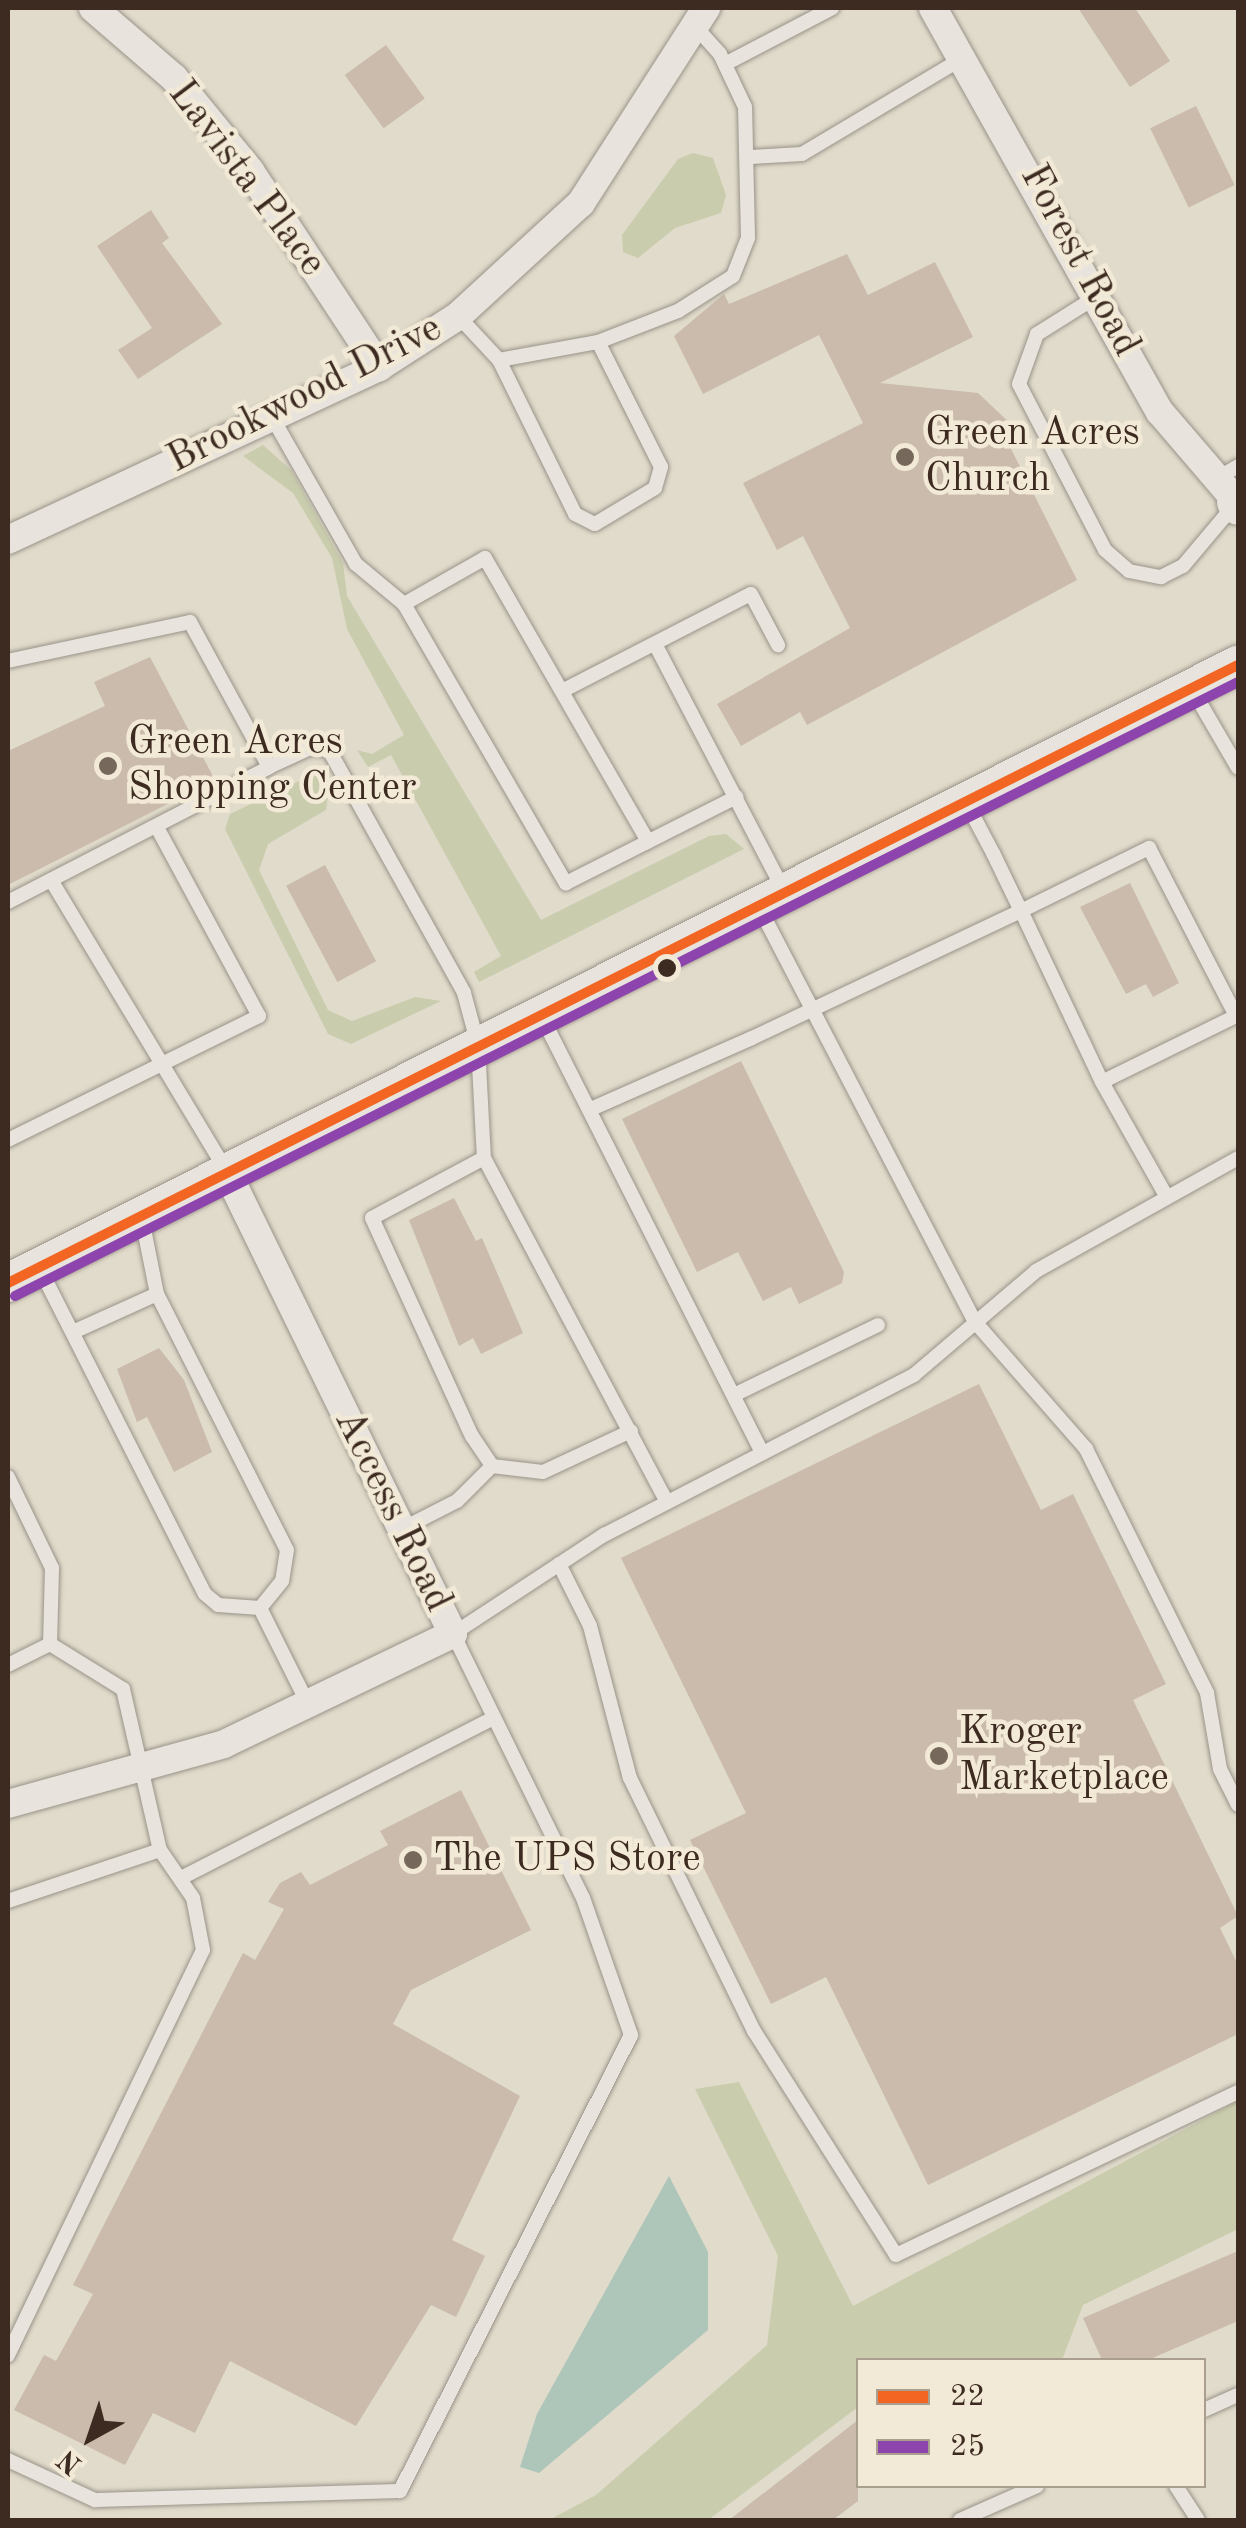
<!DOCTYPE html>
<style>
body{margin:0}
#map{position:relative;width:1246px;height:2528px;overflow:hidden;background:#e1dbcb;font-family:"Old Standard TT",serif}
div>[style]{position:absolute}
.green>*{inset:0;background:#c9cdad}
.water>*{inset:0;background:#aec6b9}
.building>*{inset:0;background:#cabbac;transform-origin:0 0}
.roads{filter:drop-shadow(0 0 2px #999389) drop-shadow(0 0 2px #999389)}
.lane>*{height:14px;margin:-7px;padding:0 7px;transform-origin:7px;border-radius:7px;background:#e8e4dd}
.street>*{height:28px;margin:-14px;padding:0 14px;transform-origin:14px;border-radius:14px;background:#e8e4dd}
.secondary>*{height:38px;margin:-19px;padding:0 19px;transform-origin:19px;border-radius:19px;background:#e8e4dd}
.bus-1>*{height:10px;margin:-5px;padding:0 5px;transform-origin:5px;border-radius:5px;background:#f26522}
.bus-2>*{height:10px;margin:-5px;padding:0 5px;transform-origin:5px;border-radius:5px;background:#8e44ad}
.dots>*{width:28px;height:28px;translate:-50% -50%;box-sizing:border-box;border:5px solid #f2ead7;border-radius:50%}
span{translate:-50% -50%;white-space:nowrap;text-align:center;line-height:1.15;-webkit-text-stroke:9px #f2ead7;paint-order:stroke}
.street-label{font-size:40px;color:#3d2b21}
.poi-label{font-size:40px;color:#3d2b21}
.left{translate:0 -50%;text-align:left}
.frame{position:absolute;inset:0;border:10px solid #3d2b21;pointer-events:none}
.legend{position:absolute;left:856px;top:2358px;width:350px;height:130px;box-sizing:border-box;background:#f2ead7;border:2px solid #aa9e8e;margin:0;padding:12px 18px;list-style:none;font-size:30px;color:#3d2b21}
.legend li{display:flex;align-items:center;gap:20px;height:50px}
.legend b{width:50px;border:2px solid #aa9e8e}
.north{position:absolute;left:40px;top:2388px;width:100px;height:100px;-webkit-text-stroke:8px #f2ead7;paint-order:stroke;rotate:220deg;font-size:28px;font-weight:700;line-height:40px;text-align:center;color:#3d2b21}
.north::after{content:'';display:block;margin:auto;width:35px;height:45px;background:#3d2b21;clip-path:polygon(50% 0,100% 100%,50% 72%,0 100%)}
</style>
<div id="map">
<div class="green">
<i style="clip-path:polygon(693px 153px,713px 158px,726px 195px,721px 213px,675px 228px,638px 258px,623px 252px,622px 235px,678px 159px)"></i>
<i style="clip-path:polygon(263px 445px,291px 470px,343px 563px,347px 596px,541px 920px,709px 836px,726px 834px,744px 849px,479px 982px,474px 972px,501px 956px,391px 755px,368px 767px,357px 750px,372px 754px,404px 735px,347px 629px,332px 558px,293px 493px,243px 456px)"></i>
<i style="clip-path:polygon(318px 772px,330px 782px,326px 810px,268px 844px,259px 870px,328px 1010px,352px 1021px,415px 997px,441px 1001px,351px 1044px,328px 1034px,225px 829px,230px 814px)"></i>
<i style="clip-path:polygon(739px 2082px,853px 2306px,1238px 2101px,1238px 2229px,1083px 2305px,1062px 2360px,858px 2360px,858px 2407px,708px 2520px,549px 2520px,596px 2495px,767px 2345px,778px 2256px,695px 2089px)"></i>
</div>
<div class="water">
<i style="clip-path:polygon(669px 2176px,708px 2252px,708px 2330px,539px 2473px,520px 2467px,537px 2414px)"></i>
</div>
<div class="building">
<i style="clip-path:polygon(1078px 8px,1135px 8px,1170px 61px,1130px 87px)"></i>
<i style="left:386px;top:45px;width:66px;height:51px;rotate:54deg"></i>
<i style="left:1196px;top:106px;width:88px;height:51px;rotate:64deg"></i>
<i style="clip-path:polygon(151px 210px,169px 238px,162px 243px,222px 324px,138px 379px,118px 350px,152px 328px,97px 246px)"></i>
<i style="clip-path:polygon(847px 254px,868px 295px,935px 262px,973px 337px,880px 383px,978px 393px,1013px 426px,1002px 431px,1077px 580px,807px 725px,800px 712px,741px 746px,717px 704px,850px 628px,803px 536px,777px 550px,743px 483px,863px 423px,819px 335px,703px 394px,674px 336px,724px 294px,729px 304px)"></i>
<i style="clip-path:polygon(150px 657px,215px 780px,8px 885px,8px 751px,105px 706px,94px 682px)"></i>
<i style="left:325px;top:865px;width:109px;height:44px;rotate:62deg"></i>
<i style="clip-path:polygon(1130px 883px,1179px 983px,1153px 997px,1146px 984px,1126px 994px,1080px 907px)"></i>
<i style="clip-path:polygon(741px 1061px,844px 1272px,842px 1283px,799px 1304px,791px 1287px,763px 1301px,738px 1252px,697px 1272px,622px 1119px)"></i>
<i style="clip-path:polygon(454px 1198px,476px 1241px,482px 1238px,523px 1333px,481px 1354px,473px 1338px,459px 1346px,409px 1220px)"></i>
<i style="clip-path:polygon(159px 1348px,184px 1380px,212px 1452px,174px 1472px,147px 1417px,137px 1422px,117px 1369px)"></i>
<i style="clip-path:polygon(979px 1384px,1041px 1510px,1073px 1494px,1166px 1684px,1133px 1700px,1238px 1916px,1220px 1928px,1238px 1965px,1238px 2034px,928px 2185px,826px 1977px,771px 2004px,690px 1840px,746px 1813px,621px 1558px)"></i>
<i style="clip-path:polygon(461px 1790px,531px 1930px,411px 1990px,393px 2024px,520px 2096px,452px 2240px,485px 2256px,456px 2317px,431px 2305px,356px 2426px,230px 2361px,195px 2433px,153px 2413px,125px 2465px,14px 2410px,44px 2355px,56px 2361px,93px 2294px,73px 2285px,243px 1953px,255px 1960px,284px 1909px,268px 1902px,280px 1883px,301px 1872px,310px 1885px,388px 1845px,380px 1831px)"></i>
<i style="clip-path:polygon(1238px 2251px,1238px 2321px,1148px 2360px,1102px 2360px,1083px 2318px)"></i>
<i style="clip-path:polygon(858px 2420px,858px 2501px,833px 2520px,729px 2520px)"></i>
</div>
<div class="roads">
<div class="lane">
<i style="left:725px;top:64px;width:121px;rotate:-27.6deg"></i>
<i style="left:751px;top:157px;width:51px;rotate:-3.4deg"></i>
<i style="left:802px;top:154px;width:187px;rotate:-30.8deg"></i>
<i style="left:1096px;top:297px;width:70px;rotate:147.9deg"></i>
<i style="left:1037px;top:334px;width:53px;rotate:109.8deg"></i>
<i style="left:1019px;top:384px;width:187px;rotate:62.6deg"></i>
<i style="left:1105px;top:550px;width:32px;rotate:41deg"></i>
<i style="left:1129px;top:571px;width:33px;rotate:11deg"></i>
<i style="left:1161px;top:577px;width:25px;rotate:-27deg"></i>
<i style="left:1183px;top:566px;width:82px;rotate:-49.9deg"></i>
<i style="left:458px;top:316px;width:60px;rotate:47deg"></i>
<i style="left:499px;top:360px;width:172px;rotate:63.7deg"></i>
<i style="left:575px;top:514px;width:22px;rotate:27deg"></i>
<i style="left:595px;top:524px;width:70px;rotate:-31deg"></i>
<i style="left:655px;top:488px;width:22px;rotate:-74deg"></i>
<i style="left:661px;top:467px;width:140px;rotate:-116.7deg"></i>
<i style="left:499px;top:360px;width:101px;rotate:-10.3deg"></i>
<i style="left:598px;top:342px;width:86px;rotate:-21.2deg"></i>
<i style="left:678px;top:311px;width:65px;rotate:-32.5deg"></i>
<i style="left:733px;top:276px;width:41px;rotate:-68.5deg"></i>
<i style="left:748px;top:238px;width:131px;rotate:-91.3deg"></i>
<i style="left:745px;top:107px;width:59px;rotate:-115.3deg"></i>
<i style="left:720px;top:54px;width:39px;rotate:-132deg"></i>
<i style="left:272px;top:417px;width:169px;rotate:60.3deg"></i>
<i style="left:356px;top:564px;width:62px;rotate:39.8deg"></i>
<i style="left:404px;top:604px;width:323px;rotate:59.9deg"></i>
<i style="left:566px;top:883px;width:191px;rotate:-26.8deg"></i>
<i style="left:1214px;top:480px;width:28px;rotate:-30deg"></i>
<i style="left:404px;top:604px;width:93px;rotate:-29.6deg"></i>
<i style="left:485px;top:558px;width:327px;rotate:60.1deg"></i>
<i style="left:655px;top:644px;width:276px;rotate:62.4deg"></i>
<i style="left:8px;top:661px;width:186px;rotate:-12.1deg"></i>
<i style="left:190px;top:622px;width:165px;rotate:61.4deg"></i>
<i style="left:1192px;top:689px;width:91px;rotate:59.8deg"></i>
<i style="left:562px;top:691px;width:212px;rotate:-27.2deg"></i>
<i style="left:751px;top:594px;width:58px;rotate:62.1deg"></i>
<i style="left:51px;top:880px;width:337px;rotate:58.9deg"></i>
<i style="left:8px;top:902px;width:294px;rotate:-27.3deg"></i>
<i style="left:269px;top:767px;width:45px;rotate:-24.9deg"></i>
<i style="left:310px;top:748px;width:19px;rotate:6deg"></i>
<i style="left:329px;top:750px;width:278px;rotate:60.9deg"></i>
<i style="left:464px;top:993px;width:54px;rotate:74.9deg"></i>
<i style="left:478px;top:1045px;width:113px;rotate:87deg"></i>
<i style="left:484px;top:1158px;width:390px;rotate:62deg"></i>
<i style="left:760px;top:909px;width:466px;rotate:62.5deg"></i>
<i style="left:975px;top:1322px;width:169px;rotate:48.8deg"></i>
<i style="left:1086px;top:1449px;width:272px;rotate:63.6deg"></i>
<i style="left:1207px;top:1693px;width:77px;rotate:80.3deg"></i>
<i style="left:1220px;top:1769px;width:40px;rotate:63.4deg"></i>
<i style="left:541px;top:1015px;width:491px;rotate:63.2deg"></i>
<i style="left:1102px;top:1082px;width:129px;rotate:60.6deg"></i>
<i style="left:591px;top:1109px;width:176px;rotate:-23.8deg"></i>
<i style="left:752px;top:1038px;width:297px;rotate:-25.3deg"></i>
<i style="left:1021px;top:911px;width:143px;rotate:-26.2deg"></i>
<i style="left:1149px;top:848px;width:189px;rotate:62.6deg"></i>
<i style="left:1236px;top:1016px;width:149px;rotate:153.8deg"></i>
<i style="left:1102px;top:1082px;width:189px;rotate:-115.3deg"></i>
<i style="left:1021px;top:911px;width:64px;rotate:-115.8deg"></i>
<i style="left:993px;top:853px;width:55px;rotate:-118deg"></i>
<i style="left:8px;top:1140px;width:280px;rotate:-26.3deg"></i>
<i style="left:259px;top:1016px;width:215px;rotate:-118.4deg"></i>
<i style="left:484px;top:1158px;width:127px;rotate:151.8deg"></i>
<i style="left:372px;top:1218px;width:240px;rotate:65.4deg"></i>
<i style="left:472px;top:1436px;width:36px;rotate:56deg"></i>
<i style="left:492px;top:1466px;width:51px;rotate:6.7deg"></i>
<i style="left:543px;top:1472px;width:97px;rotate:-25deg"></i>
<i style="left:142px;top:1219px;width:76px;rotate:78.7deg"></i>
<i style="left:157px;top:1294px;width:287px;rotate:63.1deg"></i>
<i style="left:287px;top:1550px;width:31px;rotate:99deg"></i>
<i style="left:282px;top:1581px;width:35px;rotate:129deg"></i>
<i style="left:40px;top:1269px;width:364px;rotate:63.1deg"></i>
<i style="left:205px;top:1594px;width:17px;rotate:40deg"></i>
<i style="left:218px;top:1605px;width:42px;rotate:4.1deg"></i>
<i style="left:73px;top:1332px;width:92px;rotate:-24.3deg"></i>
<i style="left:734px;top:1395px;width:160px;rotate:-25.9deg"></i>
<i style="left:8px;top:1477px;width:101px;rotate:64.2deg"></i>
<i style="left:52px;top:1568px;width:76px;rotate:91.5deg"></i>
<i style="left:402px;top:1529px;width:62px;rotate:-27deg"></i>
<i style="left:457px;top:1501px;width:49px;rotate:-45deg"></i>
<i style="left:559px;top:1564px;width:69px;rotate:63.4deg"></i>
<i style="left:590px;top:1626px;width:157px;rotate:75.3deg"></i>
<i style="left:630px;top:1778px;width:282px;rotate:63.9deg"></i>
<i style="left:754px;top:2031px;width:265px;rotate:57.6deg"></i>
<i style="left:896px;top:2255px;width:379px;rotate:-25.5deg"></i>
<i style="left:260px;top:1608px;width:110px;rotate:63.4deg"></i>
<i style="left:8px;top:1665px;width:47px;rotate:-26.6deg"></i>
<i style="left:50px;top:1644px;width:86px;rotate:31.7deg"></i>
<i style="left:123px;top:1689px;width:165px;rotate:77.1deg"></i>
<i style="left:160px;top:1850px;width:58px;rotate:55.5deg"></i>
<i style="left:193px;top:1898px;width:53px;rotate:79.1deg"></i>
<i style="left:203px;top:1950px;width:450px;rotate:115.7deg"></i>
<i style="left:181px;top:1878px;width:351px;rotate:-27.1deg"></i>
<i style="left:8px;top:1901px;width:160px;rotate:-18.5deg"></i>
<i style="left:1204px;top:2410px;width:37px;rotate:-24deg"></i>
<i style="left:8px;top:2460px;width:96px;rotate:24.7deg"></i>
<i style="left:95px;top:2500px;width:305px;rotate:-1.7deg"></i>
<i style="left:400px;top:2491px;width:511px;rotate:-63.13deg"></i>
<i style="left:631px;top:2035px;width:145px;rotate:-109.3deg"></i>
<i style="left:583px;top:1898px;width:294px;rotate:-116.2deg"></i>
<i style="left:453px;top:1634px;width:181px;rotate:-33.3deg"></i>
<i style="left:604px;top:1535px;width:349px;rotate:-27.3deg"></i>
<i style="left:914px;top:1375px;width:160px;rotate:-40.4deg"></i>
<i style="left:1036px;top:1271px;width:231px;rotate:-29.2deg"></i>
<i style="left:1176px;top:2486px;width:40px;rotate:57.1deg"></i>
<i style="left:960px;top:2520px;width:84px;rotate:-23.8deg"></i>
</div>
<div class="street">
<i style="left:93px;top:8px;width:107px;rotate:40.8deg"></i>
<i style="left:174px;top:78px;width:120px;rotate:50.7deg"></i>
<i style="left:250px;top:171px;width:235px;rotate:56.6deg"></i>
<i style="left:933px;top:8px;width:463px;rotate:60.7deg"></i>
<i style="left:1160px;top:412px;width:120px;rotate:49.4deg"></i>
<i style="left:8px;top:540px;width:409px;rotate:-25deg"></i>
<i style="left:379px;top:367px;width:94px;rotate:-32.8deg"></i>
<i style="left:458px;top:316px;width:167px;rotate:-42.6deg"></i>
<i style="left:581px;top:203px;width:232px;rotate:-57.3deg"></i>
<i style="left:8px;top:1804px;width:224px;rotate:-15.5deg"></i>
<i style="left:224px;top:1744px;width:254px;rotate:-25.7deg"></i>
<i style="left:453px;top:1634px;width:514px;rotate:-116.07deg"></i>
</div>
<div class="secondary">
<i style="left:1236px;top:502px;width:4px;rotate:63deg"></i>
<i style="left:8px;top:1283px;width:1377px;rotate:-26.68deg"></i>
</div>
</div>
<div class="bus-1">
<i style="left:8px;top:1283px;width:1377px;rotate:-26.68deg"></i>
</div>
<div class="bus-2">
<i style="left:15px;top:1296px;width:1368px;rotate:-26.66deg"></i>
</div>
<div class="dots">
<i style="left:905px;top:457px;background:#76695c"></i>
<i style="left:108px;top:766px;background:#76695c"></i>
<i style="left:667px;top:968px;background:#3d2b21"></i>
<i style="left:939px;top:1756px;background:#76695c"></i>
<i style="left:413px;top:1860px;background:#76695c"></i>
</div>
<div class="street-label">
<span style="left:246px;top:179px;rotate:53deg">Lavista Place</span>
<span style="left:1079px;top:261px;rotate:62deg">Forest Road</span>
<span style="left:305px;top:395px;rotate:-27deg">Brookwood Drive</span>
<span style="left:392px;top:1511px;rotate:64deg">Access Road</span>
</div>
<div class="poi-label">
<span class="left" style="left:925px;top:457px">Green Acres<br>Church</span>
<span class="left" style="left:128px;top:766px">Green Acres<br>Shopping Center</span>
<span class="left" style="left:959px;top:1756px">Kroger<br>Marketplace</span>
<span class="left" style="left:433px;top:1860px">The UPS Store</span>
</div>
<div class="frame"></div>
<ul class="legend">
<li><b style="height:12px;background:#f26522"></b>22</li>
<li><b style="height:12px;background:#8e44ad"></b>25</li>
</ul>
<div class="north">N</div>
</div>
